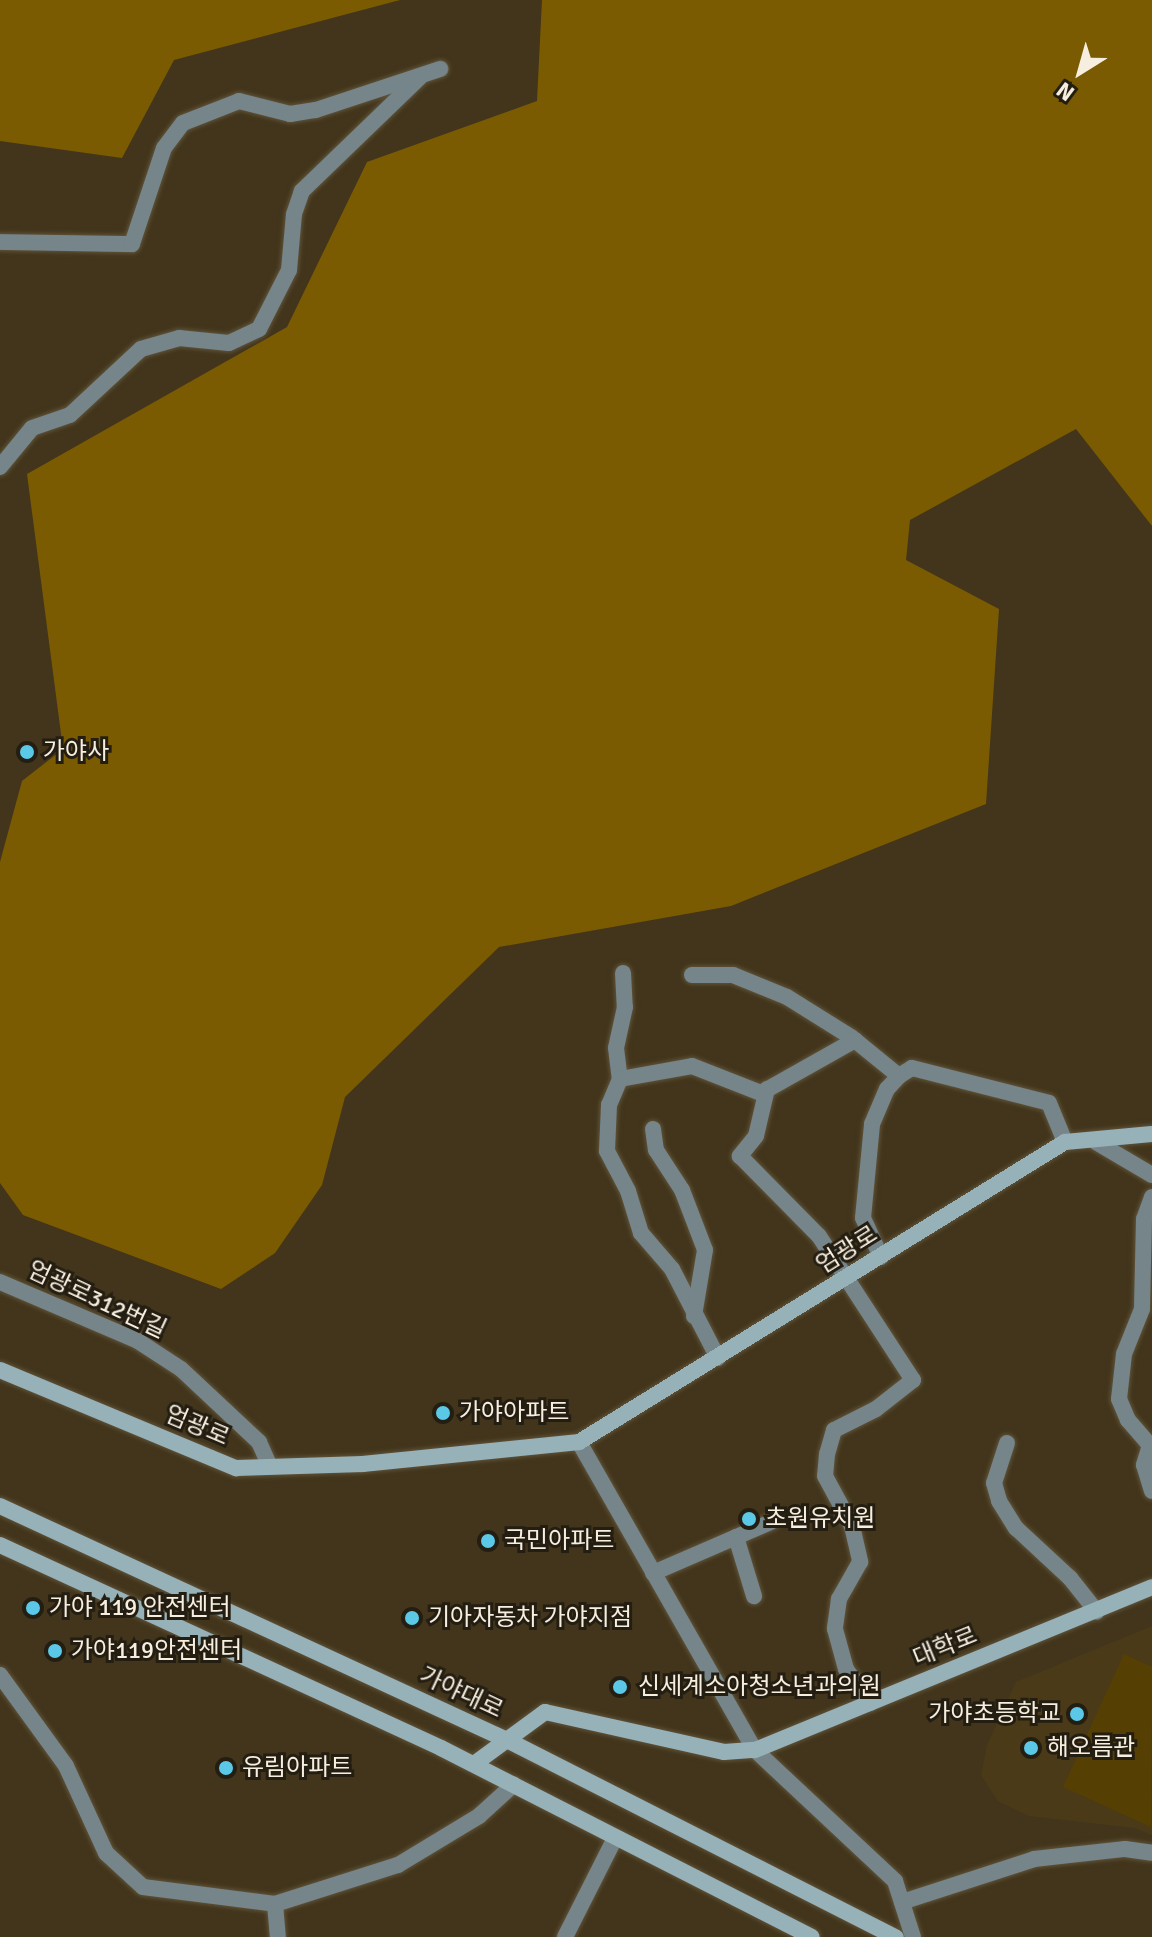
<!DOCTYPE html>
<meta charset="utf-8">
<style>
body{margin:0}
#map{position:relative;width:1152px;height:1937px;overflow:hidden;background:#42351b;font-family:Signika,"Noto Sans KR",sans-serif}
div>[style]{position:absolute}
.built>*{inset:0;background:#4a3a18}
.green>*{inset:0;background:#563f03}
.forest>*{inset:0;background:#7b5b02}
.roads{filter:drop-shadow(0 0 2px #5f533a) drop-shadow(0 0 2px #5f533a)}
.minor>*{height:16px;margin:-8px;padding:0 8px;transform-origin:8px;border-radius:8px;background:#75858a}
.tertiary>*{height:16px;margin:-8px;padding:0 8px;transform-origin:8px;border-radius:8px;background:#75858a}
.secondary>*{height:16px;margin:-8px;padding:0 8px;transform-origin:8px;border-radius:8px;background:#97b1b9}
.dots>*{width:22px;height:22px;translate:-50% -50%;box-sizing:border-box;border:4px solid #241e12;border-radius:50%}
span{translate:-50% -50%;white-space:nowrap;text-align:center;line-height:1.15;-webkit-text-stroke:6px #241e12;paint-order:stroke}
.poi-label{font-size:24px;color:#f6eedf}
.left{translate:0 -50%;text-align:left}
.right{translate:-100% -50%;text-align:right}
.street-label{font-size:24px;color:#f6eedf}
.north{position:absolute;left:1040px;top:32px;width:80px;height:80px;-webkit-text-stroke:6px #241e12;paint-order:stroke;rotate:217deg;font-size:22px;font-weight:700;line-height:32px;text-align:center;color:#f6eedf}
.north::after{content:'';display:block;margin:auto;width:28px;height:36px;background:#f6eedf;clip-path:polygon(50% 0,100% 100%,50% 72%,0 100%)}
</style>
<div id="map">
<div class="built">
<i style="clip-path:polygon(1152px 1626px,1152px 1835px,1135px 1828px,1029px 1816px,998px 1801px,981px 1775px,987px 1745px,1016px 1682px)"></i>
</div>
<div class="green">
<i style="clip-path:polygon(1124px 1654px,1152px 1667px,1151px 1827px,1063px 1787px)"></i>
</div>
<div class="forest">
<i style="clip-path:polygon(0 0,400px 0,174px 60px,122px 158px,0 141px)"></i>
<i style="clip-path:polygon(542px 0,1152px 0,1152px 526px,1076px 429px,910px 520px,906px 560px,999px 609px,986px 804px,731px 906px,499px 947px,345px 1097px,322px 1185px,275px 1253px,221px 1289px,23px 1215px,0 1183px,0 862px,22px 781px,63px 749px,27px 474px,287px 327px,367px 162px,537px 101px)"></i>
</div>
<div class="roads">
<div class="minor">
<i style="left:0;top:242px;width:132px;rotate:0.9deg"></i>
<i style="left:132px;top:244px;width:101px;rotate:-71.6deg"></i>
<i style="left:164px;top:148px;width:31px;rotate:-53deg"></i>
<i style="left:183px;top:123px;width:60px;rotate:-21.4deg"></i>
<i style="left:239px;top:101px;width:53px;rotate:14.3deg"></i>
<i style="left:290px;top:114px;width:26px;rotate:-9deg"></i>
<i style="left:316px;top:110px;width:131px;rotate:-18.3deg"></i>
<i style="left:0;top:467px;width:50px;rotate:-50.6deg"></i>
<i style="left:32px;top:428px;width:40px;rotate:-18.9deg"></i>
<i style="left:70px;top:415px;width:97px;rotate:-42.9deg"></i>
<i style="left:141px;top:349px;width:40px;rotate:-16deg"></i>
<i style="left:179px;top:338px;width:50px;rotate:5.7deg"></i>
<i style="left:229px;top:343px;width:33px;rotate:-25deg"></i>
<i style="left:259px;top:329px;width:66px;rotate:-63deg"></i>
<i style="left:289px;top:270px;width:56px;rotate:-84.9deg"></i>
<i style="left:294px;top:214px;width:24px;rotate:-71deg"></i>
<i style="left:302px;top:191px;width:163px;rotate:-44deg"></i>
<i style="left:623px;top:973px;width:34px;rotate:87deg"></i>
<i style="left:625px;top:1007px;width:42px;rotate:102.4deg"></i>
<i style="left:616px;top:1048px;width:31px;rotate:83deg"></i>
<i style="left:620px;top:1079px;width:28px;rotate:113deg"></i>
<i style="left:609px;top:1105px;width:46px;rotate:92.5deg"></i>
<i style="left:607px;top:1151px;width:45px;rotate:62.3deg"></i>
<i style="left:628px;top:1191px;width:44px;rotate:72.8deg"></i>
<i style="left:641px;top:1233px;width:48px;rotate:49.3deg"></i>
<i style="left:672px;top:1269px;width:100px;rotate:62.7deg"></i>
<i style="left:692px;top:975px;width:41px"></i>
<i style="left:733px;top:975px;width:58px;rotate:22.2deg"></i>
<i style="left:787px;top:997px;width:75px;rotate:32deg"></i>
<i style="left:851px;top:1037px;width:62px;rotate:39.1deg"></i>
<i style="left:620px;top:1079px;width:73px;rotate:-10.2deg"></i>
<i style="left:692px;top:1066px;width:74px;rotate:21.4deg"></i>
<i style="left:761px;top:1093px;width:108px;rotate:-29.4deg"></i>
<i style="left:767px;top:1089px;width:48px;rotate:103.2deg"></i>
<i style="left:756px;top:1136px;width:26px;rotate:129deg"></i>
<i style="left:740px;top:1156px;width:112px;rotate:45.4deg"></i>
<i style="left:819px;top:1236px;width:172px;rotate:56.9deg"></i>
<i style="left:913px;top:1380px;width:47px;rotate:141.9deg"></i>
<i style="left:876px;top:1409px;width:47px;rotate:153.4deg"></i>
<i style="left:834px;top:1430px;width:25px;rotate:106deg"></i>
<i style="left:827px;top:1454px;width:22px;rotate:95deg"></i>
<i style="left:825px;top:1476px;width:57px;rotate:61.6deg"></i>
<i style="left:852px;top:1526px;width:37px;rotate:77deg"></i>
<i style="left:860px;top:1562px;width:43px;rotate:119.6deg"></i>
<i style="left:839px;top:1599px;width:30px;rotate:98deg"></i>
<i style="left:835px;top:1629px;width:41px;rotate:74.6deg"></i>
<i style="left:846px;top:1669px;width:42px;rotate:54.8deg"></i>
<i style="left:653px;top:1129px;width:21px;rotate:82deg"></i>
<i style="left:656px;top:1150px;width:48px;rotate:57deg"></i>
<i style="left:682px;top:1190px;width:64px;rotate:69deg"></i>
<i style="left:705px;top:1250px;width:67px;rotate:99.5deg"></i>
<i style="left:1152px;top:1197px;width:23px;rotate:110deg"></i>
<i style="left:1144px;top:1219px;width:90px;rotate:91.3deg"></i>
<i style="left:1142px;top:1309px;width:48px;rotate:111.8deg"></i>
<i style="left:1124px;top:1354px;width:45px;rotate:96.3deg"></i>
<i style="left:1119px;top:1399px;width:23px;rotate:67deg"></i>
<i style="left:1128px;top:1420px;width:33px;rotate:49deg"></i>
<i style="left:1150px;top:1445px;width:21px;rotate:107deg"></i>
<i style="left:1144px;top:1465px;width:27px;rotate:73deg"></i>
<i style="left:881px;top:1257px;width:43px;rotate:-114.8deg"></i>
<i style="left:863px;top:1218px;width:94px;rotate:-84.5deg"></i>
<i style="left:872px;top:1124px;width:38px;rotate:-67deg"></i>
<i style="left:887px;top:1089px;width:18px;rotate:-47deg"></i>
<i style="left:899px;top:1076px;width:15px;rotate:-32deg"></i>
<i style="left:912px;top:1068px;width:141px;rotate:14.3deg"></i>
<i style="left:1049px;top:1103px;width:42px;rotate:67.7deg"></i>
<i style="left:0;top:1282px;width:150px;rotate:23.1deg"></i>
<i style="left:138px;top:1341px;width:51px;rotate:33.1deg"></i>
<i style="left:181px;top:1369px;width:107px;rotate:43.1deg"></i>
<i style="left:259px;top:1442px;width:27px;rotate:66deg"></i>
<i style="left:1007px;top:1443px;width:42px;rotate:108deg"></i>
<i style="left:994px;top:1483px;width:19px;rotate:74deg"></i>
<i style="left:999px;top:1501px;width:32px;rotate:58deg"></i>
<i style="left:1016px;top:1528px;width:74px;rotate:42.8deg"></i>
<i style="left:1070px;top:1578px;width:43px;rotate:51.5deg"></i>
<i style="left:736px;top:1537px;width:62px;rotate:73deg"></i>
<i style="left:653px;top:1573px;width:129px;rotate:-23.4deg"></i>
<i style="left:0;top:1675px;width:112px;rotate:54deg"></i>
<i style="left:66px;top:1766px;width:96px;rotate:65.3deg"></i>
<i style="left:106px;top:1853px;width:50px;rotate:42.6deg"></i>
<i style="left:143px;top:1887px;width:133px;rotate:7.3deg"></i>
<i style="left:275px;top:1904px;width:129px;rotate:-17.6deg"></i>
<i style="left:398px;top:1865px;width:95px;rotate:-31.2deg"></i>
<i style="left:479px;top:1816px;width:47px;rotate:-42.4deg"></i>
<i style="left:902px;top:1902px;width:139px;rotate:-18deg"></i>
<i style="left:1034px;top:1859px;width:92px;rotate:-6.3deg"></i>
<i style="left:1125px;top:1849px;width:27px;rotate:8deg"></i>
<i style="left:275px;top:1904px;width:33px;rotate:85deg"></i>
<i style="left:565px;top:1937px;width:111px;rotate:-63.2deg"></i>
</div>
<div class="tertiary">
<i style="left:1096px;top:1142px;width:65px;rotate:30.5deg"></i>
<i style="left:579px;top:1442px;width:355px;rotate:60.3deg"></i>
<i style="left:755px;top:1750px;width:192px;rotate:43.1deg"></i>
<i style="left:895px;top:1881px;width:59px;rotate:72.2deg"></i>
</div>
<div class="secondary">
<i style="left:0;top:1370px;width:256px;rotate:22.6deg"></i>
<i style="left:236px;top:1468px;width:127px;rotate:-1.8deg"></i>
<i style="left:363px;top:1464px;width:217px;rotate:-5.8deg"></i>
<i style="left:579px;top:1442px;width:571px;rotate:-31.69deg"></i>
<i style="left:1065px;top:1142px;width:87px;rotate:-5.3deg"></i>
<i style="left:0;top:1506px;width:558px;rotate:24.78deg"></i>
<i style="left:507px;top:1740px;width:436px;rotate:26.9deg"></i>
<i style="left:0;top:1545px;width:485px;rotate:24.7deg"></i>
<i style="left:441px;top:1748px;width:416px;rotate:27deg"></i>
<i style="left:474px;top:1764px;width:88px;rotate:-36.2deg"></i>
<i style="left:545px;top:1712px;width:183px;rotate:12.6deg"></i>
<i style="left:724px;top:1752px;width:31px;rotate:-4deg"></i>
<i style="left:755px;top:1750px;width:429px;rotate:-22.3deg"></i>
</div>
</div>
<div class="dots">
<i style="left:27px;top:752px;background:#5ac8e6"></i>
<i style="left:443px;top:1413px;background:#5ac8e6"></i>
<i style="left:749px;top:1519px;background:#5ac8e6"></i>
<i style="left:488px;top:1541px;background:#5ac8e6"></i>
<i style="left:33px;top:1608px;background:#5ac8e6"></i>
<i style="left:412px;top:1618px;background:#5ac8e6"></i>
<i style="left:55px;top:1651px;background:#5ac8e6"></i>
<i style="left:620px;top:1687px;background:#5ac8e6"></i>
<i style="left:1077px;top:1714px;background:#5ac8e6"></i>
<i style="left:1031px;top:1748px;background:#5ac8e6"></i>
<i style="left:226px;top:1768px;background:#5ac8e6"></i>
</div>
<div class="poi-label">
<span class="left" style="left:43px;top:752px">가야사</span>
<span class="left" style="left:459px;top:1413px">가야아파트</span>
<span class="left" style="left:765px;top:1519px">초원유치원</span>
<span class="left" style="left:504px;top:1541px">국민아파트</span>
<span class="left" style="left:49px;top:1608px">가야 119 안전센터</span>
<span class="left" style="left:428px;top:1618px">기아자동차 가야지점</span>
<span class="left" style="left:71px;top:1651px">가야119안전센터</span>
<span class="left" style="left:638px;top:1687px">신세계소아청소년과의원</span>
<span class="right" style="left:1061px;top:1714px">가야초등학교</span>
<span class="left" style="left:1047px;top:1748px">해오름관</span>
<span class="left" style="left:242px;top:1768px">유림아파트</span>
</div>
<div class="street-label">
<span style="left:847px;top:1250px;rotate:-32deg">엄광로</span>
<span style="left:97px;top:1300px;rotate:25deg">엄광로312번길</span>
<span style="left:197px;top:1426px;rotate:23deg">엄광로</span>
<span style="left:945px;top:1647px;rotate:-22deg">대학로</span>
<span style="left:461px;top:1693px;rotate:25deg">가야대로</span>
</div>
<div class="north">N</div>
</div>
